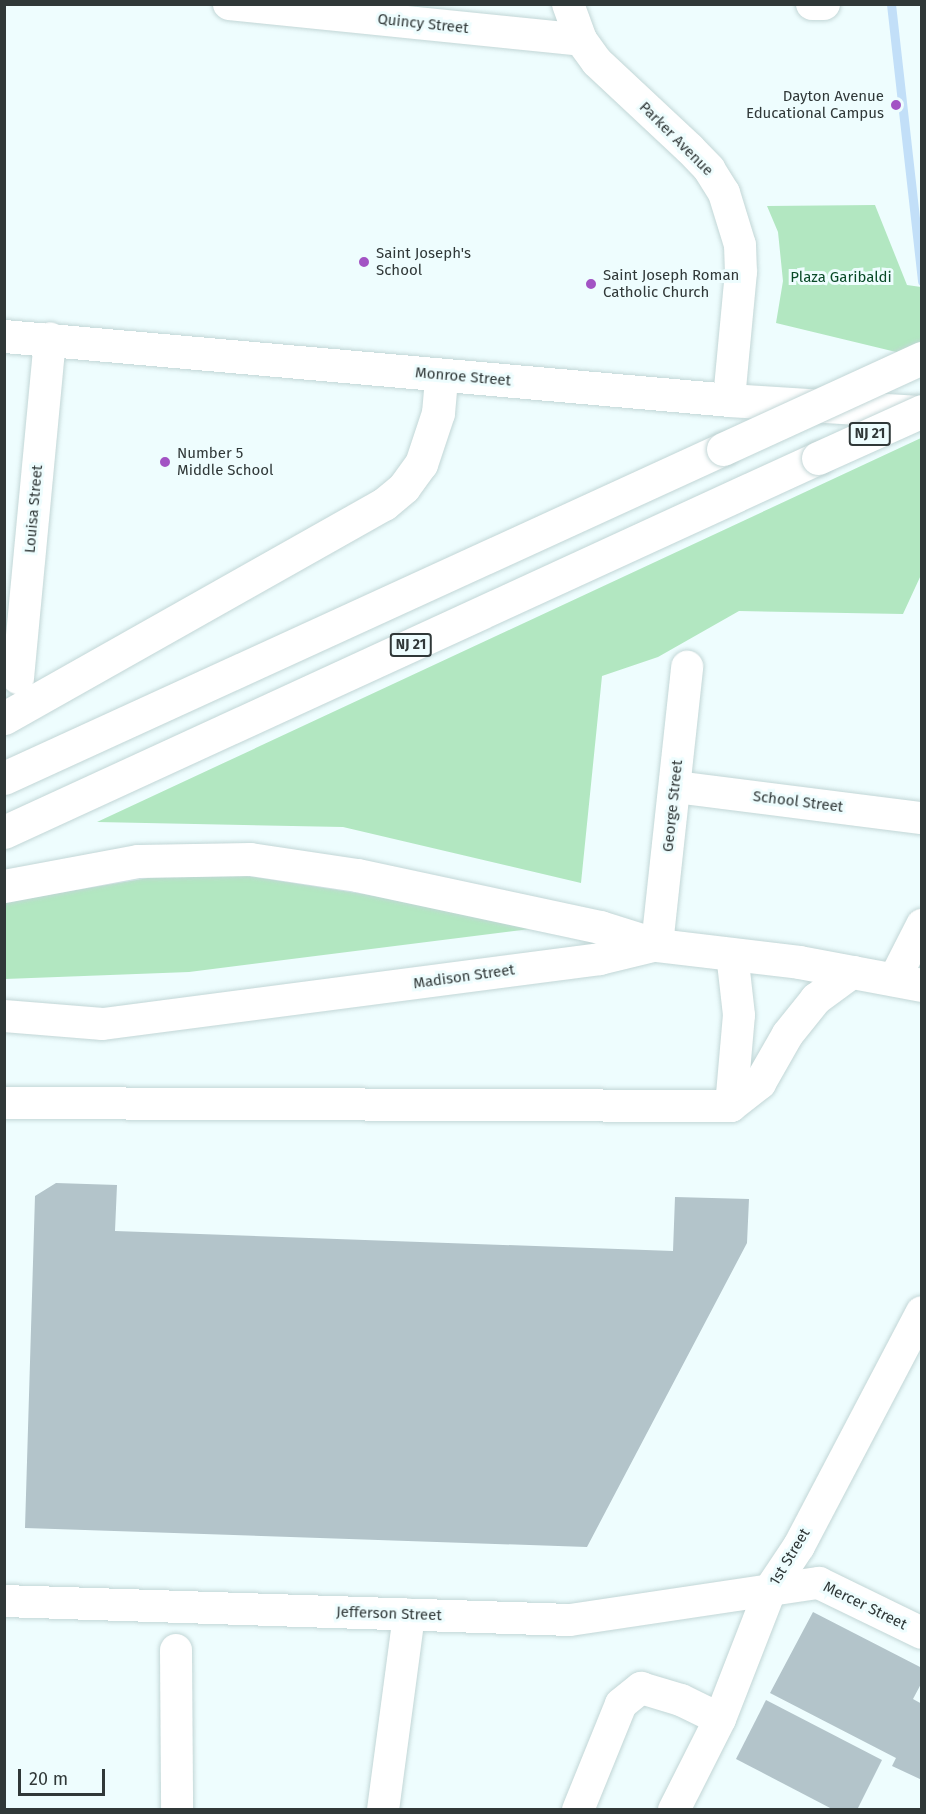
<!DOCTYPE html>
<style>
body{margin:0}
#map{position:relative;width:926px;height:1814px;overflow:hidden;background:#eefdfe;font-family:"Fira Sans",sans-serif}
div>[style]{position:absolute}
.green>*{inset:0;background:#b2e7c1}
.stream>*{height:9px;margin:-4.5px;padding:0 4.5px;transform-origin:4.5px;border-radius:4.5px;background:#c2dff8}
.building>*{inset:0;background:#b3c4ca}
.roads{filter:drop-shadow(0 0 2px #c2d6d6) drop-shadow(0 0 2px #c2d6d6)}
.minor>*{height:32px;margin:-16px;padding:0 16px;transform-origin:16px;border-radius:16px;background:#fff}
.major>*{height:33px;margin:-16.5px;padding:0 16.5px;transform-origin:16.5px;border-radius:16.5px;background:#fff}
.highway>*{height:33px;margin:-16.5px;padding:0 16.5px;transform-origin:16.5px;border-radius:16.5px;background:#fff}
.bridges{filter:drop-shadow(0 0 2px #c2d6d6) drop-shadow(0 0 2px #c2d6d6)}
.highway-bridge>*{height:33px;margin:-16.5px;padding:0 16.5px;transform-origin:16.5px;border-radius:16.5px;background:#fff}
.dots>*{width:16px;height:16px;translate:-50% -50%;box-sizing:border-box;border:3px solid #eefdfe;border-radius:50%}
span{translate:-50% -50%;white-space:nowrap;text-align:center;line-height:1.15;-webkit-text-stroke:6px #eefdfe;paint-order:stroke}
.shield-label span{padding:2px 4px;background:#eefdfe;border:2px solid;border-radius:4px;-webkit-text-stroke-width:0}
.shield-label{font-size:14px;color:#303838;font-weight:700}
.street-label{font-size:15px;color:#303838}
.poi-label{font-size:15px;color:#303838}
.right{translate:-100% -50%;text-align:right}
.left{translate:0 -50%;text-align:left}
.park-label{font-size:15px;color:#094a27}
.frame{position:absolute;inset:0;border:6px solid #303838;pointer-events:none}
.scale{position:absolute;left:18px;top:1769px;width:87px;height:27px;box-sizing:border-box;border:3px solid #303838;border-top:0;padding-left:8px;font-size:18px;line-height:21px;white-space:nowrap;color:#303838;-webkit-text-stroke:4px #eefdfe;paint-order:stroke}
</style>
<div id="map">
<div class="green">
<i style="clip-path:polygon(875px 205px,907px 285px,921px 287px,921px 358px,776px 323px,783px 281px,778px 232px,767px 206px)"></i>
<i style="clip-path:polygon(921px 438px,921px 575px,903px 614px,739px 611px,658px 657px,602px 676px,581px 883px,343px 827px,97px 822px)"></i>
<i style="clip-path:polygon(202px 869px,562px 925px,189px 972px,5px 979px,5px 902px)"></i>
</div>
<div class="stream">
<i style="left:891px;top:4px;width:279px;rotate:83.6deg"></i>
</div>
<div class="building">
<i style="clip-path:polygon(56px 1183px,117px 1185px,115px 1231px,673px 1251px,675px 1197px,749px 1199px,747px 1243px,587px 1547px,25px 1528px,35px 1196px)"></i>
<i style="clip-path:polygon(813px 1612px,922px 1668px,922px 1682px,913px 1699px,922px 1704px,922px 1780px,892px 1766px,896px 1758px,770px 1693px)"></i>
<i style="clip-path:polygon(766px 1700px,882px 1760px,857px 1810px,834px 1810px,736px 1759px)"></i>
</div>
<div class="roads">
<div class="minor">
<i style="left:229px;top:4px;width:354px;rotate:5.8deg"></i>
<i style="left:568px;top:4px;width:38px;rotate:70deg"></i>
<i style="left:581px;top:40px;width:27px;rotate:54deg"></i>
<i style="left:597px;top:62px;width:127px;rotate:43.1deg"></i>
<i style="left:690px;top:149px;width:28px;rotate:46deg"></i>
<i style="left:709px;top:169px;width:28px;rotate:58deg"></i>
<i style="left:724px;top:193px;width:54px;rotate:72.9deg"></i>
<i style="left:740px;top:245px;width:27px;rotate:88deg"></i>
<i style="left:741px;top:272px;width:129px;rotate:95.4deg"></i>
<i style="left:812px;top:4px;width:12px"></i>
<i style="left:18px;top:678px;width:341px;rotate:-84.6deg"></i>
<i style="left:675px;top:787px;width:248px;rotate:7.2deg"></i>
<i style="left:894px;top:980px;width:62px;rotate:-63deg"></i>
<i style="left:4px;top:1016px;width:99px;rotate:4.6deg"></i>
<i style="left:103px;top:1024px;width:501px;rotate:-7.45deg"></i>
<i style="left:600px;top:959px;width:59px;rotate:-13.8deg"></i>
<i style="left:657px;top:945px;width:280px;rotate:-83.8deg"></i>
<i style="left:4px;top:1103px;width:727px;rotate:0.24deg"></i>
<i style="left:731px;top:1106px;width:37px;rotate:-38deg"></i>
<i style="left:760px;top:1083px;width:56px;rotate:-60.3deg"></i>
<i style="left:788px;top:1034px;width:45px;rotate:-51.3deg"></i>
<i style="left:816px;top:999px;width:46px;rotate:-36.1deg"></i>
<i style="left:731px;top:1106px;width:91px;rotate:-85deg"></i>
<i style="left:739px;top:1015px;width:61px;rotate:-96.5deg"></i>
<i style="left:4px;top:1601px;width:566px;rotate:1.92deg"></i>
<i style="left:570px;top:1620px;width:252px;rotate:-8.5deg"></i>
<i style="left:819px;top:1583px;width:114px;rotate:25.9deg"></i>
<i style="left:176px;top:1650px;width:160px;rotate:89.6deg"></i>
<i style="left:383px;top:1810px;width:197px;rotate:-82.4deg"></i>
<i style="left:578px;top:1810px;width:114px;rotate:-67.9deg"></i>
<i style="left:621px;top:1704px;width:26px;rotate:-39deg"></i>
<i style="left:641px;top:1688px;width:42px;rotate:16.7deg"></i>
<i style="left:681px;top:1700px;width:43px;rotate:26deg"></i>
<i style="left:674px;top:1810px;width:102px;rotate:-63.2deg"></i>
<i style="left:720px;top:1719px;width:141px;rotate:-68.7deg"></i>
<i style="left:771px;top:1588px;width:50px;rotate:-56.3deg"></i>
<i style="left:799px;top:1546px;width:264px;rotate:-62.3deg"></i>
</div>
<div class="major">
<i style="left:4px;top:336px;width:728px;rotate:5.04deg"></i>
<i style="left:729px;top:400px;width:193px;rotate:3.6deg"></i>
<i style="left:657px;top:945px;width:143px;rotate:6.8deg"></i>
<i style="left:799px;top:962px;width:125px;rotate:10.6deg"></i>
</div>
<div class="highway">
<i style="left:4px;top:718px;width:436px;rotate:-29.4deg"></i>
<i style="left:384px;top:504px;width:26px;rotate:-40deg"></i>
<i style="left:404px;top:487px;width:29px;rotate:-54deg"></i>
<i style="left:421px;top:464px;width:54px;rotate:-71.6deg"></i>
<i style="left:438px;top:413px;width:38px;rotate:-85deg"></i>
<i style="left:4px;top:778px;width:791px;rotate:-24.59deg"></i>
<i style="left:4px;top:832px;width:896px;rotate:-24.68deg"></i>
<i style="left:4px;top:886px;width:136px;rotate:-10.6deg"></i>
<i style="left:138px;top:861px;width:112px;rotate:-1deg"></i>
<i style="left:250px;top:859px;width:108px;rotate:8.5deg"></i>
<i style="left:357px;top:875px;width:249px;rotate:12.1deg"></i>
<i style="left:600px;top:927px;width:60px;rotate:17.5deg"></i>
</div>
</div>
<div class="bridges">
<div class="highway-bridge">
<i style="left:723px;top:449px;width:219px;rotate:-24.6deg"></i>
<i style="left:818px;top:458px;width:114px;rotate:-24.3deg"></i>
</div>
</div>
<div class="dots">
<i style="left:896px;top:105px;background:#a253c4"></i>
<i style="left:364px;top:262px;background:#a253c4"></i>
<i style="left:591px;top:284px;background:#a253c4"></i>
<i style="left:165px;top:462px;background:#a253c4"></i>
</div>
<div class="shield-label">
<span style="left:870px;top:434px">NJ 21</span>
<span style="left:411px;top:645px">NJ 21</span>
</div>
<div class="street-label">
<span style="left:423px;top:24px;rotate:6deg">Quincy Street</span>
<span style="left:676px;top:139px;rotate:45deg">Parker Avenue</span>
<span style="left:463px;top:377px;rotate:5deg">Monroe Street</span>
<span style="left:34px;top:509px;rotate:-85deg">Louisa Street</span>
<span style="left:798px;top:802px;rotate:7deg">School Street</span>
<span style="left:673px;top:806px;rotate:-84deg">George Street</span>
<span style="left:464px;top:977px;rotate:-8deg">Madison Street</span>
<span style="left:790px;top:1557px;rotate:-59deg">1st Street</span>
<span style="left:865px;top:1606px;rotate:26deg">Mercer Street</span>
<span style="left:389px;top:1614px;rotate:2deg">Jefferson Street</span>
</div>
<div class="poi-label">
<span class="right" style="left:884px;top:105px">Dayton Avenue<br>Educational Campus</span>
<span class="left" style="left:376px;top:262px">Saint Joseph's<br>School</span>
<span class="left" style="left:603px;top:284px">Saint Joseph Roman<br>Catholic Church</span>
<span class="left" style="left:177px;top:462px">Number 5<br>Middle School</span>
</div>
<div class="park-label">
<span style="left:841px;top:278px">Plaza Garibaldi</span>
</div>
<div class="frame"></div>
<div class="scale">20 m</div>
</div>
